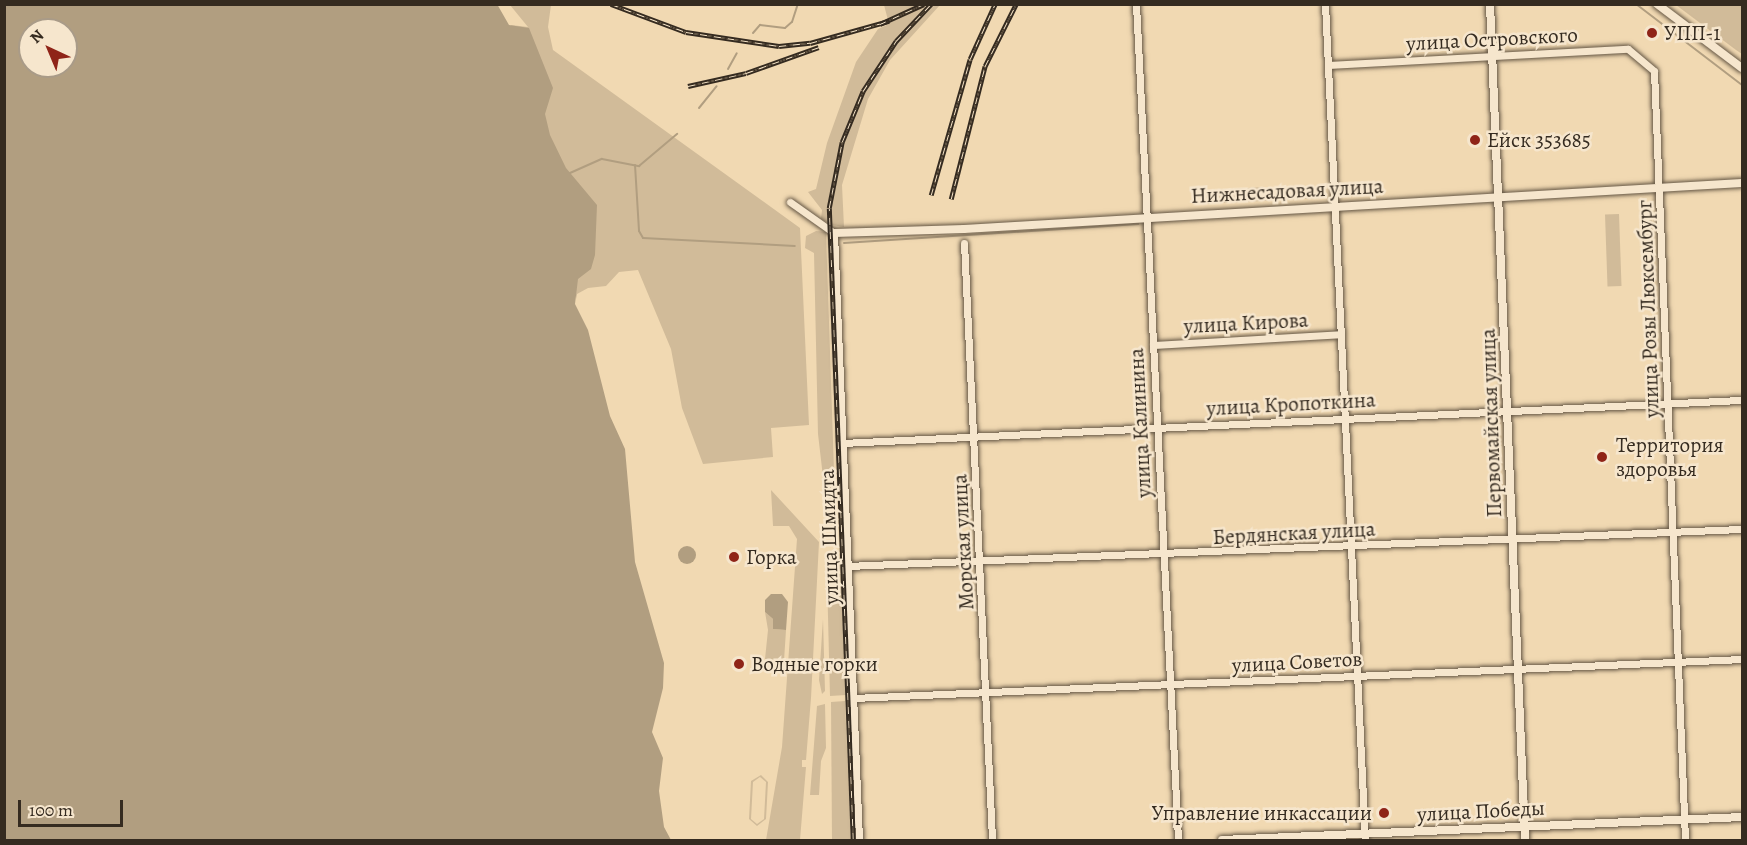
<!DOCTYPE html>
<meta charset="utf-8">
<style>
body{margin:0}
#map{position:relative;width:1747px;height:845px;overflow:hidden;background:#f1d9b2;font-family:Alegreya,serif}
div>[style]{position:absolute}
.green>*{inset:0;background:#d1bb99;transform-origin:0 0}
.water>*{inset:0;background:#b19e80}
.round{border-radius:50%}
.stream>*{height:2px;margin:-1px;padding:0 1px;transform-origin:1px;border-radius:1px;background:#b19e80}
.roads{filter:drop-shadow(0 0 2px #645644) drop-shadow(0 0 2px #645644)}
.minor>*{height:7px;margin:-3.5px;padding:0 3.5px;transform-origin:3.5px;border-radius:3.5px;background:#f6e6cd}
.tertiary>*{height:8px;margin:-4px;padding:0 4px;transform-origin:4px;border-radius:4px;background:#f6e6cd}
.rail>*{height:4.5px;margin-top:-2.25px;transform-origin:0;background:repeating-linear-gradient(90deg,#f6e6cd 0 7px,#352b20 0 14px);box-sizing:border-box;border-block:2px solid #352b20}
.dots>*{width:16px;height:16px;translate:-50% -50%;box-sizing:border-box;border:3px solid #f6e6cd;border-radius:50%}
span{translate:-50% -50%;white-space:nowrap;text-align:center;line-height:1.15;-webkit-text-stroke:5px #f6e6cd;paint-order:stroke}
.poi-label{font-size:21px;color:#352b20}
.left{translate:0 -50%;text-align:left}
.right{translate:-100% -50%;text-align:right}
.street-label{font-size:21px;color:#352b20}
.frame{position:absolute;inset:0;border:6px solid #352b20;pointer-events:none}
.north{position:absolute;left:18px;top:18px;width:60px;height:60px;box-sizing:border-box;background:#f6e6cd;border:2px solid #a99b88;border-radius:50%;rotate:316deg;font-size:16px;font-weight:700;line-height:24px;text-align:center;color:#352b20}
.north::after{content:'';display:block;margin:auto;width:21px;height:27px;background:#8f2418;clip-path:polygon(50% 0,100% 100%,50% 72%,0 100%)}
.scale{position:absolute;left:18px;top:800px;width:105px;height:27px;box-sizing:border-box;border:3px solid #352b20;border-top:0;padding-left:8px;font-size:18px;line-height:21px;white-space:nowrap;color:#352b20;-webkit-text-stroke:4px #f6e6cd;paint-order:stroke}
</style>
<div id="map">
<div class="green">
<i style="clip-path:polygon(510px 5px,551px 5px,548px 27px,553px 50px,800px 228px,809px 425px,771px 428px,773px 457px,703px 464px,682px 408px,671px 349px,638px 270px,619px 272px,606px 286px,588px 288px,577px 294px,577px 299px,511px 25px,528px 27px)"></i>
<i style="clip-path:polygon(884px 5px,940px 5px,890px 60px,868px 99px,842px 185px,844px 227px,832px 225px,821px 219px,822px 210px,808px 192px,816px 189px,827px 143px,856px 62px,878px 29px,889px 24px)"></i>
<i style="clip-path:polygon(1676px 5px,1742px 5px,1742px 54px,1736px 50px)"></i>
<i style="clip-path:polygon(1263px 187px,1263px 195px,1322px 192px,1322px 198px,1203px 204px,1202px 191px)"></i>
<i style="left:1619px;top:214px;width:72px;height:14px;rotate:88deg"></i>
<i style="left:1652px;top:220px;width:62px;height:8px;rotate:87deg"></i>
<i style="clip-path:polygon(816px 231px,826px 232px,836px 531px,828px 520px,818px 434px,814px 253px,805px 248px,806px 236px)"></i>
<i style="clip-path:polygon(771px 490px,819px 542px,811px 698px,806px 760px,802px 760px,802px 767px,806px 767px,800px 840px,766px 840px,782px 747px,797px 539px,789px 526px,773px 526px)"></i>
<i style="clip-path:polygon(840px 556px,846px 695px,830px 696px,827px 577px)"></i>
<i style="clip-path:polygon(765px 612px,773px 619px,773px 629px,786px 630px,784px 661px,765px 659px,768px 630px)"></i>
<i style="clip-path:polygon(823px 619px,825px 691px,822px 694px,819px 680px)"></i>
<i style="clip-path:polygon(845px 701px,851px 840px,832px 840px,831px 702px)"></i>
<i style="clip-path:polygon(825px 704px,826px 748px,821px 761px,819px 795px,810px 795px,817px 706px)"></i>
<i style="clip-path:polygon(evenodd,761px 775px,768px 782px,766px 819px,757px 826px,749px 819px,751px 781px,761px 775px,760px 777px,766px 782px,764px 819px,757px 824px,751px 819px,753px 782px,760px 777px)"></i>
</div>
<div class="water">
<i style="clip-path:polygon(evenodd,5px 4px,497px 4px,509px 25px,529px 28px,553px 88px,545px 114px,550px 135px,566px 168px,597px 205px,595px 255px,591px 269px,578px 279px,575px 304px,588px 330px,610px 416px,625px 449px,635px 562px,664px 663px,663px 688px,652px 732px,663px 758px,659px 791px,664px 827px,671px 840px,5px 840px,5px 4px,30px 30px,66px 30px,66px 66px,30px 66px,30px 30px)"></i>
<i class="round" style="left:678px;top:546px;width:18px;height:18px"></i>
<i style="clip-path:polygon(771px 594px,782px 594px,788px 602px,786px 630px,773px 629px,773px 619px,765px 612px,765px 600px)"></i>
</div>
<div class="stream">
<i style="left:1636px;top:4px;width:133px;rotate:37.4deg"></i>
<i style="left:753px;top:33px;width:11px;rotate:-49deg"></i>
<i style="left:760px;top:25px;width:25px;rotate:7deg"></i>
<i style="left:785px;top:28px;width:9px;rotate:-41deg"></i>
<i style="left:792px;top:22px;width:19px;rotate:-72deg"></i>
<i style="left:728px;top:69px;width:18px;rotate:-61deg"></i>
<i style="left:699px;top:108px;width:28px;rotate:-51deg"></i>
<i style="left:635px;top:165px;width:66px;rotate:86.5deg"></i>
<i style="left:639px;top:231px;width:8px;rotate:60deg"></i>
<i style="left:643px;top:238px;width:152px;rotate:3deg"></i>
<i style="left:570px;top:173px;width:35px;rotate:-24deg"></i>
<i style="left:602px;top:159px;width:38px;rotate:11deg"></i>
<i style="left:639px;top:166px;width:50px;rotate:-40.1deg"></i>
<i style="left:844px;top:243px;width:295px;rotate:-3.7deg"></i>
</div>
<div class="roads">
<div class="minor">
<i style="left:1136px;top:4px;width:837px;rotate:87.12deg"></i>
<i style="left:1325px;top:4px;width:837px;rotate:87.26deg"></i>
<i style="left:1328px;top:65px;width:300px;rotate:-3.1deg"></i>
<i style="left:1628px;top:49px;width:34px;rotate:40deg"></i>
<i style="left:1654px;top:71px;width:770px;rotate:87.69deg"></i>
<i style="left:790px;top:202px;width:54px;rotate:35.2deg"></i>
<i style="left:834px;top:233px;width:608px;rotate:87.64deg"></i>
<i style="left:964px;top:243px;width:598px;rotate:87.31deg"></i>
<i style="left:1153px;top:345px;width:188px;rotate:-3.3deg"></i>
<i style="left:842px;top:443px;width:901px;rotate:-2.74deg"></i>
<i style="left:847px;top:566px;width:896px;rotate:-2.37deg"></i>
<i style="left:853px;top:698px;width:890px;rotate:-2.51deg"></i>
</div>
<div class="tertiary">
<i style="left:1490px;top:4px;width:837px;rotate:87.6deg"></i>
<i style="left:1657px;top:4px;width:106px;rotate:37deg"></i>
<i style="left:834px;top:233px;width:130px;rotate:-1.8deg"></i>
<i style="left:964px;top:229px;width:779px;rotate:-3.38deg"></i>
<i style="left:1222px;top:840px;width:521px;rotate:-2.53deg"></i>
</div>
</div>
<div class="rail">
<i style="left:611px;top:4px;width:80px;rotate:20.5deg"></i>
<i style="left:686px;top:32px;width:94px;rotate:8.6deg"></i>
<i style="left:779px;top:46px;width:31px;rotate:-6deg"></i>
<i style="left:810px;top:43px;width:82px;rotate:-15.6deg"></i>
<i style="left:880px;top:24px;width:48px;rotate:-24.4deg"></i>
<i style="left:688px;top:86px;width:59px;rotate:-12.6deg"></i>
<i style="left:746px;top:73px;width:77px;rotate:-19.6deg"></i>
<i style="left:931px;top:195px;width:141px;rotate:-74deg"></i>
<i style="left:970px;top:59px;width:60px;rotate:-65.6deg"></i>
<i style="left:951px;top:199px;width:137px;rotate:-75.7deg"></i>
<i style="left:985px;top:66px;width:69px;rotate:-63.4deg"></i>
<i style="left:853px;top:840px;width:632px;rotate:-92.17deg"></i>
<i style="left:829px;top:208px;width:67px;rotate:-78.9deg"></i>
<i style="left:842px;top:142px;width:55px;rotate:-67.6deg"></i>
<i style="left:863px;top:91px;width:60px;rotate:-56.6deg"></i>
<i style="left:896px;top:41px;width:51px;rotate:-46.6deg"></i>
</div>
<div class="dots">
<i style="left:1652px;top:33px;background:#8f2418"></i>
<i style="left:1475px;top:140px;background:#8f2418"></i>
<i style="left:1602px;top:457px;background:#8f2418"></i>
<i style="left:734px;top:557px;background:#8f2418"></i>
<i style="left:739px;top:664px;background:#8f2418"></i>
<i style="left:1384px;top:813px;background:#8f2418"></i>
</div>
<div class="poi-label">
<span class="left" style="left:1664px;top:33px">УПП-1</span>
<span class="left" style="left:1487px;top:140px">Ейск 353685</span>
<span class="left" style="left:1616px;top:457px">Территория<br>здоровья</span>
<span class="left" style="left:746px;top:557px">Горка</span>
<span class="left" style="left:751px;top:664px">Водные горки</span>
<span class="right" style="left:1372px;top:813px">Управление инкассации</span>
</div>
<div class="street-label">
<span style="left:1492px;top:39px;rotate:-3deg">улица Островского</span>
<span style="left:1287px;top:191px;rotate:-3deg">Нижнесадовая улица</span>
<span style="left:1648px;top:309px;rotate:-92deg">улица Розы Люксембург</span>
<span style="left:1246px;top:323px;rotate:-3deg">улица Кирова</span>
<span style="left:1291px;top:404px;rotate:-3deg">улица Кропоткина</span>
<span style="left:1140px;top:423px;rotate:-93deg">улица Калинина</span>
<span style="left:1491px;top:423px;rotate:-92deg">Первомайская улица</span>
<span style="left:1294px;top:533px;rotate:-3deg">Бердянская улица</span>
<span style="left:829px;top:537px;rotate:-92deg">улица Шмидта</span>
<span style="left:963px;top:542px;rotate:-93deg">Морская улица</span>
<span style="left:1297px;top:662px;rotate:-3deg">улица Советов</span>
<span style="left:1481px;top:811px;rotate:-3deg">улица Победы</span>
</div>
<div class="frame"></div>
<div class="north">N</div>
<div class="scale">100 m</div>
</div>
